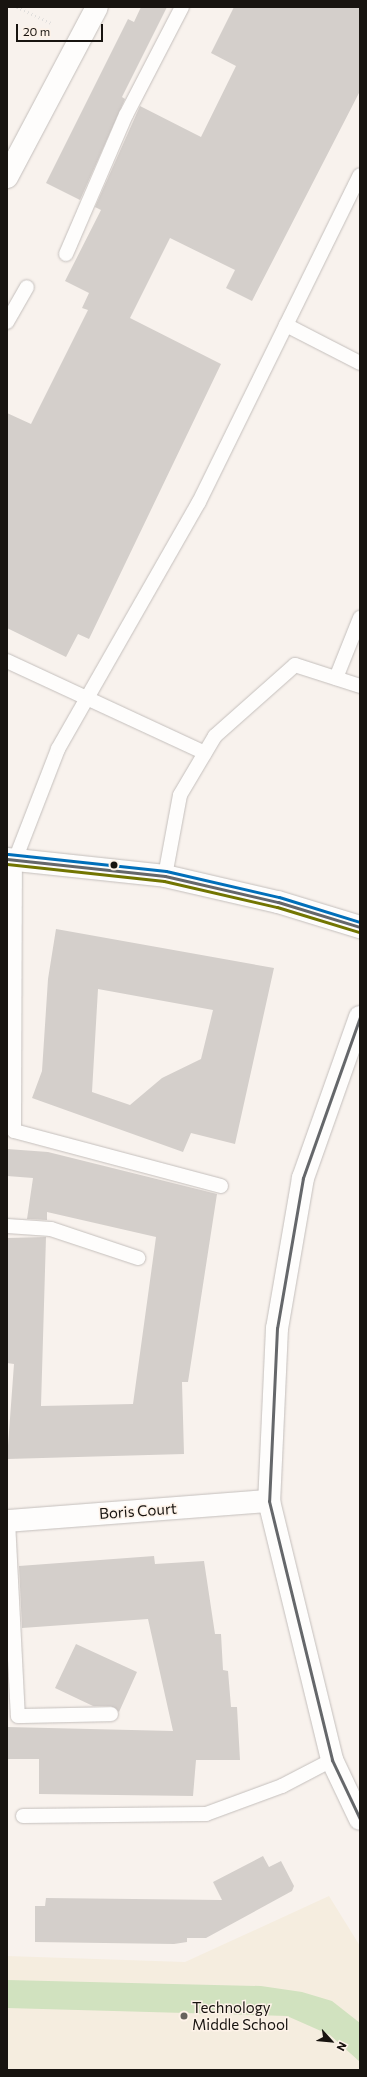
<!DOCTYPE html>
<style>
body{margin:0}
#map{position:relative;width:367px;height:2077px;overflow:hidden;background:#f8f2ed;font-family:Commissioner,sans-serif}
div>[style]{position:absolute}
.education>*{inset:0;background:#f5eddf}
.green>*{inset:0;background:#d1e2bf}
.building>*{inset:0;background:#d4cfcb}
.path>*{height:2.5px;margin-top:-1.25px;transform-origin:0;background:repeating-linear-gradient(90deg,#e0dedc 0 1px,transparent 0 4px)}
.roads{filter:drop-shadow(0 0 1px #c4bfbc) drop-shadow(0 0 1px #c4bfbc)}
.lane>*{height:14px;margin:-7px;padding:0 7px;transform-origin:7px;border-radius:7px;background:#fefdfc}
.street>*{height:22px;margin:-11px;padding:0 11px;transform-origin:11px;border-radius:11px;background:#fefdfc}
.secondary>*{height:22px;margin:-11px;padding:0 11px;transform-origin:11px;border-radius:11px;background:#fefdfc}
.bus-1>*{height:3px;margin:-1.5px;padding:0 1.5px;transform-origin:1.5px;border-radius:1.5px;background:#65676a}
.bus-2>*{height:3px;margin:-1.5px;padding:0 1.5px;transform-origin:1.5px;border-radius:1.5px;background:#727501}
.bus-3>*{height:3px;margin:-1.5px;padding:0 1.5px;transform-origin:1.5px;border-radius:1.5px;background:#006fba}
.dots>*{width:11px;height:11px;translate:-50% -50%;box-sizing:border-box;border:2px solid #fdf2e8;border-radius:50%}
span{translate:-50% -50%;white-space:nowrap;text-align:center;line-height:1.15;-webkit-text-stroke:3px #fdf2e8;paint-order:stroke}
.street-label{font-size:15px;color:#181410}
.poi-label{font-size:15px;color:#181410}
.left{translate:0 -50%;text-align:left}
.frame{position:absolute;inset:0;border:8px solid #181410;pointer-events:none}
.north{position:absolute;left:311px;top:2021px;width:40px;height:40px;-webkit-text-stroke:3px #fdf2e8;paint-order:stroke;rotate:117deg;font-size:11px;font-weight:700;line-height:16px;text-align:center;color:#181410}
.north::after{content:'';display:block;margin:auto;width:14px;height:18px;background:#181410;clip-path:polygon(50% 0,100% 100%,50% 72%,0 100%)}
.scale{position:absolute;left:16px;top:24px;width:87px;height:18px;box-sizing:border-box;border:2px solid #181410;border-top:0;padding-left:5px;font-size:12px;line-height:14px;white-space:nowrap;color:#181410;-webkit-text-stroke:3px #fdf2e8;paint-order:stroke}
</style>
<div id="map">
<div class="education">
<i style="clip-path:polygon(329px 1896px,360px 1946px,360px 2070px,7px 2070px,7px 1956px,185px 1962px)"></i>
</div>
<div class="green">
<i style="clip-path:polygon(7px 1980px,261px 1986px,302px 1992px,332px 2001px,360px 2023px,360px 2062px,330px 2035px,287px 2016px,7px 2008px)"></i>
</div>
<div class="building">
<i style="clip-path:polygon(141px 7px,167px 7px,122px 97px,125px 99px,80px 200px,46px 183px,128px 19px,134px 22px)"></i>
<i style="clip-path:polygon(234px 7px,360px 7px,360px 91px,252px 301px,226px 288px,235px 270px,170px 238px,130px 318px,221px 364px,89px 639px,78px 634px,66px 657px,7px 628px,7px 413px,31px 424px,88px 310px,82px 308px,89px 293px,65px 281px,101px 210px,95px 207px,140px 106px,201px 137px,236px 66px,211px 53px)"></i>
<i style="clip-path:polygon(evenodd,56px 929px,274px 968px,235px 1144px,191px 1133px,183px 1152px,32px 1098px,42px 1071px,48px 979px,56px 929px,98px 989px,213px 1010px,201px 1059px,162px 1078px,130px 1105px,92px 1092px,98px 989px)"></i>
<i style="clip-path:polygon(7px 1149px,48px 1152px,217px 1194px,188px 1382px,182px 1382px,184px 1454px,7px 1459px,14px 1364px,7px 1363px,7px 1238px,46px 1237px,41px 1406px,133px 1404px,156px 1237px,47px 1212px,47px 1220px,27px 1219px,33px 1178px,7px 1176px)"></i>
<i style="clip-path:polygon(154px 1556px,155px 1564px,204px 1561px,215px 1634px,221px 1634px,223px 1670px,228px 1671px,231px 1707px,237px 1707px,240px 1760px,196px 1760px,193px 1796px,39px 1794px,39px 1759px,7px 1759px,7px 1727px,173px 1731px,148px 1619px,22px 1628px,19px 1566px)"></i>
<i style="clip-path:polygon(76px 1644px,137px 1672px,119px 1712px,111px 1706px,93px 1706px,55px 1688px)"></i>
<i style="clip-path:polygon(263px 1856px,269px 1867px,281px 1861px,294px 1886px,292px 1891px,206px 1938px,187px 1938px,187px 1942px,174px 1944px,35px 1942px,35px 1906px,45px 1906px,46px 1898px,222px 1900px,213px 1882px)"></i>
</div>
<div class="path">
<i style="left:17px;top:7px;width:38px;rotate:25deg"></i>
</div>
<div class="roads">
<div class="lane">
<i style="left:66px;top:254px;width:151px;rotate:-66.7deg"></i>
<i style="left:126px;top:115px;width:122px;rotate:-62.6deg"></i>
<i style="left:7px;top:322px;width:40px;rotate:-60.3deg"></i>
<i style="left:286px;top:325px;width:83px;rotate:27.2deg"></i>
<i style="left:7px;top:661px;width:218px;rotate:24.9deg"></i>
<i style="left:336px;top:678px;width:65px;rotate:-68.2deg"></i>
<i style="left:165px;top:876px;width:82px;rotate:-79.5deg"></i>
<i style="left:180px;top:795px;width:69px;rotate:-59.3deg"></i>
<i style="left:215px;top:736px;width:107px;rotate:-41.6deg"></i>
<i style="left:295px;top:665px;width:68px;rotate:17.9deg"></i>
<i style="left:221px;top:1186px;width:214px;rotate:-165.1deg"></i>
<i style="left:14px;top:1131px;width:271px;rotate:-89.8deg"></i>
<i style="left:15px;top:860px;width:119px;rotate:-68.8deg"></i>
<i style="left:58px;top:749px;width:284px;rotate:-60.3deg"></i>
<i style="left:199px;top:502px;width:364px;rotate:-63.8deg"></i>
<i style="left:7px;top:1226px;width:44px;rotate:3.9deg"></i>
<i style="left:51px;top:1229px;width:92px;rotate:18.4deg"></i>
<i style="left:8px;top:1521px;width:195px;rotate:87.1deg"></i>
<i style="left:18px;top:1716px;width:93px;rotate:-1.2deg"></i>
<i style="left:23px;top:1816px;width:183px;rotate:-0.6deg"></i>
<i style="left:206px;top:1814px;width:81px;rotate:-20.2deg"></i>
<i style="left:282px;top:1786px;width:56px;rotate:-27.5deg"></i>
</div>
<div class="street">
<i style="left:7px;top:177px;width:192px;rotate:-62.1deg"></i>
<i style="left:7px;top:1521px;width:263px;rotate:-4.4deg"></i>
</div>
<div class="secondary">
<i style="left:7px;top:859px;width:159px;rotate:6.1deg"></i>
<i style="left:165px;top:876px;width:116px;rotate:13deg"></i>
<i style="left:278px;top:902px;width:86px;rotate:17deg"></i>
<i style="left:360px;top:1017px;width:171px;rotate:109.5deg"></i>
<i style="left:303px;top:1178px;width:152px;rotate:99.8deg"></i>
<i style="left:277px;top:1328px;width:173px;rotate:92.6deg"></i>
<i style="left:269px;top:1501px;width:267px;rotate:76.3deg"></i>
<i style="left:332px;top:1760px;width:65px;rotate:64.6deg"></i>
</div>
</div>
<div class="bus-1">
<i style="left:7px;top:859px;width:159px;rotate:6.1deg"></i>
<i style="left:165px;top:876px;width:116px;rotate:13deg"></i>
<i style="left:278px;top:902px;width:86px;rotate:17deg"></i>
<i style="left:360px;top:1017px;width:171px;rotate:109.5deg"></i>
<i style="left:303px;top:1178px;width:152px;rotate:99.8deg"></i>
<i style="left:277px;top:1328px;width:173px;rotate:92.6deg"></i>
<i style="left:269px;top:1501px;width:267px;rotate:76.3deg"></i>
<i style="left:332px;top:1760px;width:65px;rotate:64.6deg"></i>
</div>
<div class="bus-2">
<i style="left:7px;top:864px;width:158px;rotate:6.2deg"></i>
<i style="left:164px;top:881px;width:116px;rotate:13deg"></i>
<i style="left:277px;top:907px;width:86px;rotate:17deg"></i>
</div>
<div class="bus-3">
<i style="left:8px;top:854px;width:159px;rotate:6.1deg"></i>
<i style="left:166px;top:871px;width:116px;rotate:13deg"></i>
<i style="left:279px;top:897px;width:85px;rotate:17.2deg"></i>
</div>
<div class="dots">
<i style="left:114px;top:865px;background:#181410"></i>
<i style="left:184px;top:2016px;background:#66625d"></i>
</div>
<div class="street-label">
<span style="left:138px;top:1511px;rotate:-4deg">Boris Court</span>
</div>
<div class="poi-label">
<span class="left" style="left:192px;top:2016px">Technology<br>Middle School</span>
</div>
<div class="frame"></div>
<div class="north">N</div>
<div class="scale">20 m</div>
</div>
